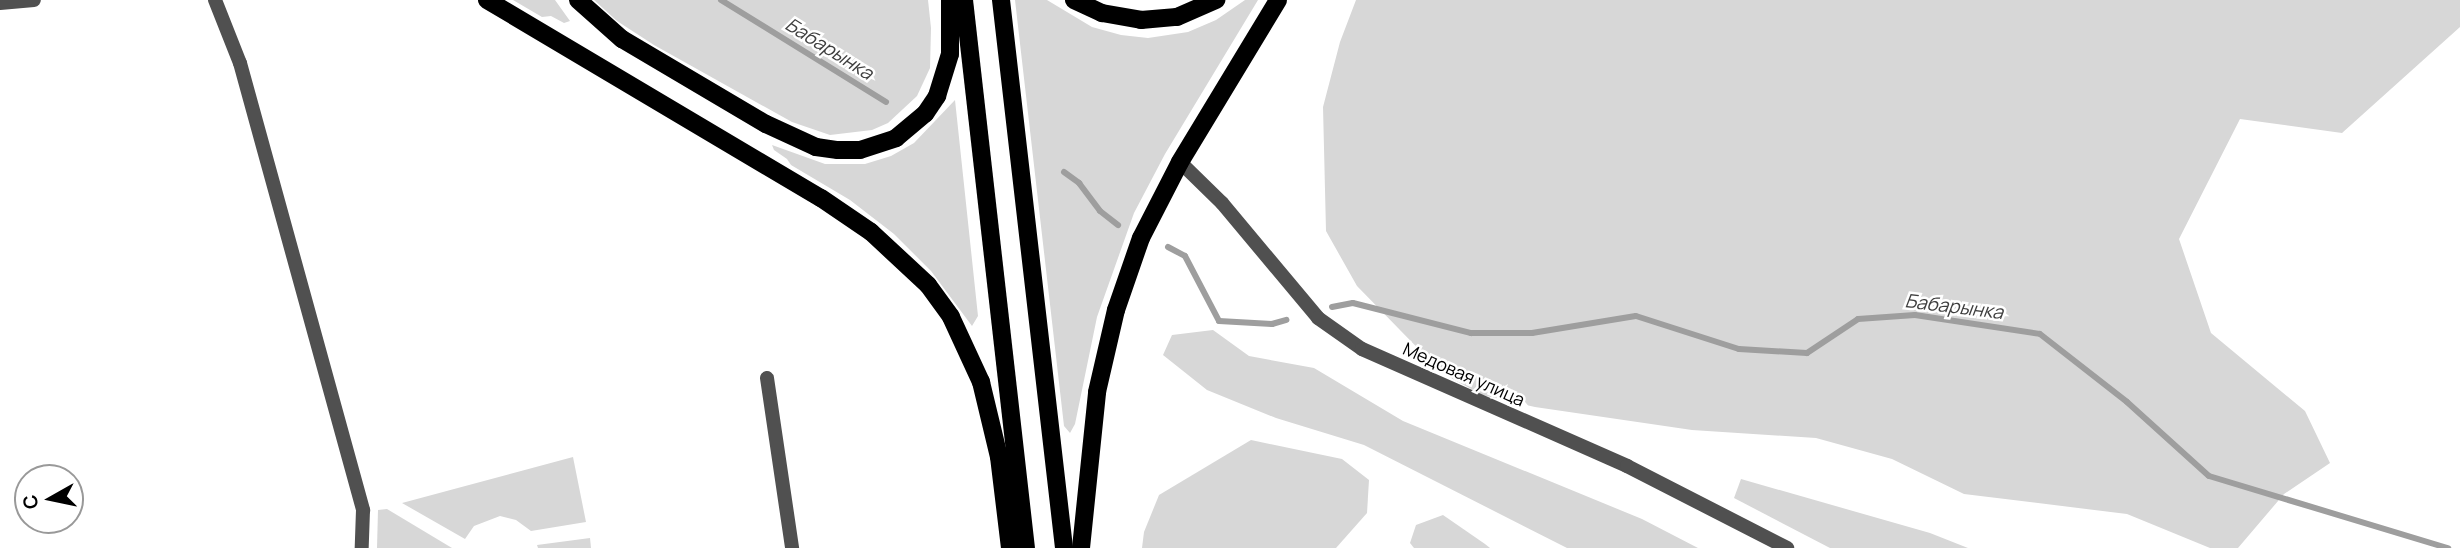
<!DOCTYPE html>
<meta charset="utf-8">
<style>
body{margin:0}
#map{position:relative;width:2460px;height:548px;overflow:hidden;background:#fff;font-family:Manrope,sans-serif}
div>[style]{position:absolute}
.green>*{inset:0;background:#d7d7d7}
.stream>*{height:6px;margin:-3px;padding:0 3px;transform-origin:3px;border-radius:3px;background:#9e9e9e}
.minor>*{height:14px;margin:-7px;padding:0 7px;transform-origin:7px;border-radius:7px;background:#505050}
.primary>*{height:18px;margin:-9px;padding:0 9px;transform-origin:9px;border-radius:9px;background:#000}
span{translate:-50% -50%;white-space:nowrap;text-align:center;line-height:1.15;-webkit-text-stroke:5px #fff;paint-order:stroke}
.street-label{font-size:18px;color:#000}
.water-label{font-size:19px;color:#3f3f3f;font-style:italic}
.north{position:absolute;left:14px;top:464px;width:70px;height:70px;box-sizing:border-box;background:#fff;border:2px solid #999;border-radius:50%;rotate:261deg;font-size:19px;font-weight:700;line-height:28px;text-align:center;color:#000}
.north::after{content:'';display:block;margin:auto;width:24px;height:32px;background:#000;clip-path:polygon(50% 0,100% 100%,50% 72%,0 100%)}
</style>
<div id="map">
<div class="green">
<i style="clip-path:polygon(513px 0,555px 0,570px 21px,564px 23px,551px 16px,542px 17px)"></i>
<i style="clip-path:polygon(594px 0,928px 0,931px 28px,930px 68px,917px 96px,888px 123px,872px 130px,830px 135px,792px 122px,654px 45px,617px 21px)"></i>
<i style="clip-path:polygon(1015px 0,1047px 0,1092px 27px,1121px 35px,1148px 38px,1188px 32px,1216px 20px,1245px 0,1258px 0,1165px 154px,1134px 213px,1097px 317px,1075px 424px,1070px 433px,1064px 426px)"></i>
<i style="clip-path:polygon(1356px 0,2460px 0,2460px 27px,2342px 133px,2240px 119px,2179px 239px,2211px 333px,2305px 411px,2330px 463px,2284px 494px,2238px 548px,2210px 548px,2127px 514px,1964px 494px,1892px 459px,1816px 438px,1692px 430px,1535px 407px,1482px 395px,1442px 373px,1357px 286px,1326px 231px,1323px 107px,1340px 42px)"></i>
<i style="clip-path:polygon(955px 100px,978px 316px,972px 326px,931px 271px,894px 234px,850px 200px,791px 165px,787px 159px,774px 150px,772px 145px,825px 164px,865px 164px,891px 156px,914px 143px)"></i>
<i style="clip-path:polygon(1213px 330px,1249px 356px,1314px 368px,1403px 421px,1642px 519px,1698px 548px,1567px 548px,1364px 445px,1276px 418px,1207px 390px,1163px 355px,1172px 335px)"></i>
<i style="clip-path:polygon(1251px 440px,1342px 459px,1369px 480px,1367px 513px,1336px 548px,1142px 548px,1144px 532px,1159px 495px)"></i>
<i style="clip-path:polygon(573px 457px,586px 522px,531px 531px,516px 520px,500px 516px,474px 526px,465px 539px,402px 503px)"></i>
<i style="clip-path:polygon(1741px 479px,1930px 533px,1968px 548px,1830px 548px,1734px 498px)"></i>
<i style="clip-path:polygon(387px 509px,452px 548px,377px 548px,378px 510px)"></i>
<i style="clip-path:polygon(1443px 515px,1485px 544px,1490px 548px,1414px 548px,1410px 543px,1416px 525px)"></i>
<i style="clip-path:polygon(590px 538px,591px 548px,538px 548px,537px 545px)"></i>
</div>
<div class="stream">
<i style="left:721px;top:0;width:194px;rotate:31.7deg"></i>
<i style="left:1064px;top:172px;width:19px;rotate:36deg"></i>
<i style="left:1079px;top:183px;width:35px;rotate:53deg"></i>
<i style="left:1100px;top:211px;width:23px;rotate:38deg"></i>
<i style="left:1168px;top:247px;width:19px;rotate:28deg"></i>
<i style="left:1185px;top:256px;width:73px;rotate:62.4deg"></i>
<i style="left:1219px;top:321px;width:53px;rotate:3.2deg"></i>
<i style="left:1272px;top:324px;width:15px;rotate:-16deg"></i>
<i style="left:1332px;top:307px;width:21px;rotate:-11deg"></i>
<i style="left:1353px;top:303px;width:122px;rotate:14.3deg"></i>
<i style="left:1471px;top:333px;width:61px"></i>
<i style="left:1532px;top:333px;width:105px;rotate:-9.3deg"></i>
<i style="left:1636px;top:316px;width:108px;rotate:17.8deg"></i>
<i style="left:1739px;top:349px;width:68px;rotate:3.4deg"></i>
<i style="left:1807px;top:353px;width:61px;rotate:-33.7deg"></i>
<i style="left:1858px;top:319px;width:57px;rotate:-4deg"></i>
<i style="left:1915px;top:315px;width:126px;rotate:8.6deg"></i>
<i style="left:2040px;top:334px;width:110px;rotate:38deg"></i>
<i style="left:2127px;top:402px;width:110px;rotate:42.1deg"></i>
<i style="left:2209px;top:476px;width:250px;rotate:16.8deg"></i>
</div>
<div class="minor">
<i style="left:215px;top:0;width:68px;rotate:68.4deg"></i>
<i style="left:240px;top:63px;width:464px;rotate:74.6deg"></i>
<i style="left:363px;top:510px;width:38px;rotate:92deg"></i>
<i style="left:0;top:3px;width:34px;rotate:-5deg"></i>
<i style="left:1180px;top:162px;width:59px;rotate:44.3deg"></i>
<i style="left:1222px;top:203px;width:150px;rotate:50.1deg"></i>
<i style="left:1318px;top:318px;width:54px;rotate:35.2deg"></i>
<i style="left:1362px;top:349px;width:290px;rotate:23.8deg"></i>
<i style="left:1627px;top:466px;width:180px;rotate:27.1deg"></i>
<i style="left:767px;top:378px;width:172px;rotate:81.6deg"></i>
</div>
<div class="primary">
<i style="left:487px;top:0;width:388px;rotate:30.7deg"></i>
<i style="left:821px;top:198px;width:60px;rotate:34.2deg"></i>
<i style="left:871px;top:232px;width:78px;rotate:42.9deg"></i>
<i style="left:928px;top:285px;width:39px;rotate:54deg"></i>
<i style="left:951px;top:317px;width:72px;rotate:65.2deg"></i>
<i style="left:981px;top:382px;width:77px;rotate:76.5deg"></i>
<i style="left:999px;top:457px;width:92px;rotate:83.1deg"></i>
<i style="left:578px;top:0;width:59px;rotate:41.6deg"></i>
<i style="left:622px;top:39px;width:167px;rotate:30.6deg"></i>
<i style="left:766px;top:124px;width:55px;rotate:24.7deg"></i>
<i style="left:816px;top:147px;width:22px;rotate:8deg"></i>
<i style="left:838px;top:150px;width:22px"></i>
<i style="left:860px;top:150px;width:38px;rotate:-18deg"></i>
<i style="left:896px;top:138px;width:38px;rotate:-40deg"></i>
<i style="left:925px;top:114px;width:22px;rotate:-56deg"></i>
<i style="left:937px;top:96px;width:44px;rotate:-72.8deg"></i>
<i style="left:950px;top:54px;width:54px;rotate:-90deg"></i>
<i style="left:964px;top:0;width:551px;rotate:83.55deg"></i>
<i style="left:1001px;top:0;width:552px;rotate:83.44deg"></i>
<i style="left:1074px;top:0;width:31px;rotate:25deg"></i>
<i style="left:1102px;top:13px;width:40px;rotate:10deg"></i>
<i style="left:1141px;top:20px;width:36px;rotate:-5deg"></i>
<i style="left:1177px;top:17px;width:43px;rotate:-23.6deg"></i>
<i style="left:1081px;top:548px;width:157px;rotate:-84.1deg"></i>
<i style="left:1097px;top:392px;width:84px;rotate:-77deg"></i>
<i style="left:1116px;top:310px;width:76px;rotate:-70.9deg"></i>
<i style="left:1141px;top:238px;width:85px;rotate:-62.8deg"></i>
<i style="left:1180px;top:162px;width:189px;rotate:-58.8deg"></i>
</div>
<div class="street-label">
<span style="left:1464px;top:374px;rotate:24deg">Медовая улица</span>
</div>
<div class="water-label">
<span style="left:829px;top:49px;rotate:32deg">Бабарынка</span>
<span style="left:1954px;top:307px;rotate:7deg">Бабарынка</span>
</div>
<div class="north">С</div>
</div>
